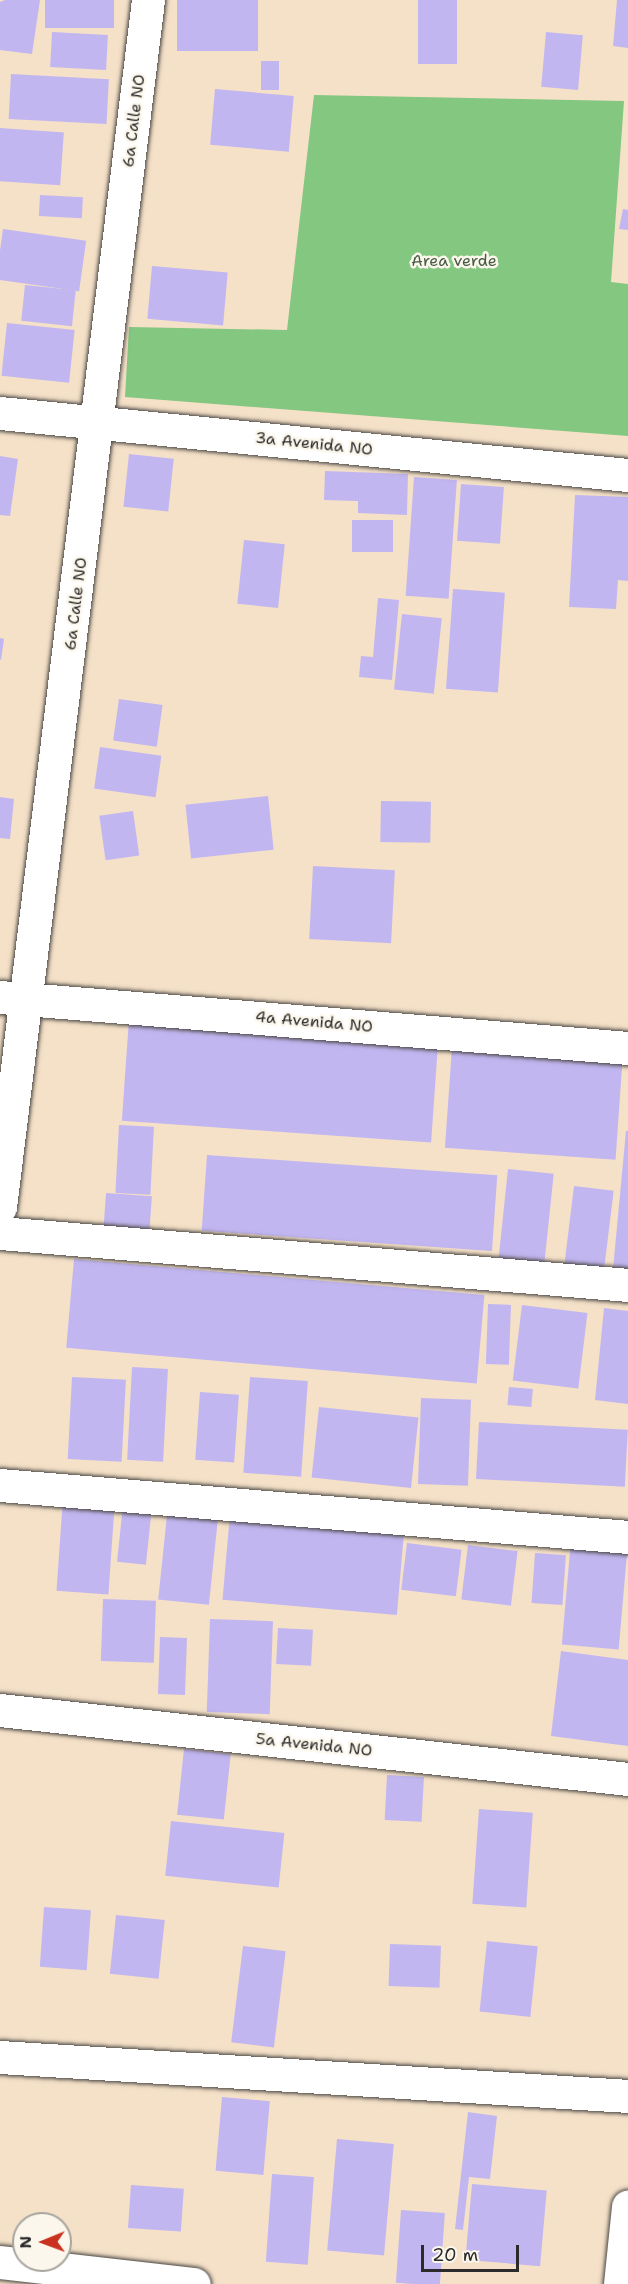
<!DOCTYPE html>
<style>
body{margin:0}
#map{position:relative;width:628px;height:2284px;overflow:hidden;background:#f5e1c8;font-family:"Shantell Sans",sans-serif}
div>[style]{position:absolute}
.green>*{inset:0;background:#84c780}
.building>*{inset:0;background:#c2b6f0;transform-origin:0 0}
.roads{filter:drop-shadow(0 0 2px #494643) drop-shadow(0 0 2px #494643)}
.minor>*{height:33px;margin:-16.5px;padding:0 16.5px;transform-origin:16.5px;border-radius:16.5px;background:#fff}
span{translate:-50% -50%;white-space:nowrap;text-align:center;line-height:1.15;-webkit-text-stroke:5px #fbf7ec;paint-order:stroke}
.street-label{font-size:16px;color:#2b2b2b}
.park-label{font-size:16px;color:#465a44}
.north{position:absolute;left:12px;top:2212px;width:60px;height:60px;box-sizing:border-box;background:#fbf7ec;border:2px solid #a8a59f;border-radius:50%;rotate:269deg;font-size:16px;font-weight:700;line-height:24px;text-align:center;color:#2b2b2b}
.north::after{content:'';display:block;margin:auto;width:21px;height:27px;background:#c8321e;clip-path:polygon(50% 0,100% 100%,50% 72%,0 100%)}
.scale{position:absolute;left:421px;top:2245px;width:98px;height:27px;box-sizing:border-box;border:3px solid #2b2b2b;border-top:0;padding-left:8px;font-size:18px;line-height:21px;white-space:nowrap;color:#2b2b2b;-webkit-text-stroke:4px #fbf7ec;paint-order:stroke}
</style>
<div id="map">
<div class="green">
<i style="clip-path:polygon(314px 95px,624px 101px,611px 282px,628px 284px,628px 436px,125px 397px,129px 327px,287px 330px)"></i>
</div>
<div class="building">
<i style="clip-path:polygon(5px 0,40px 0,32px 54px,0 50px,0 2px)"></i>
<i style="left:45px;top:0;width:69px;height:28px"></i>
<i style="left:177px;top:0;width:81px;height:51px"></i>
<i style="left:418px;top:0;width:39px;height:64px"></i>
<i style="clip-path:polygon(617px 0,628px 0,628px 48px,613px 46px)"></i>
<i style="left:52px;top:32px;width:56px;height:35px;rotate:3deg"></i>
<i style="left:546px;top:32px;width:37px;height:55px;rotate:5deg"></i>
<i style="left:261px;top:61px;width:18px;height:29px"></i>
<i style="left:11px;top:74px;width:98px;height:45px;rotate:3deg"></i>
<i style="left:215px;top:89px;width:79px;height:56px;rotate:5deg"></i>
<i style="left:0;top:128px;width:64px;height:53px;rotate:4deg"></i>
<i style="left:40px;top:195px;width:43px;height:21px;rotate:3deg"></i>
<i style="clip-path:polygon(623px 209px,628px 210px,628px 230px,619px 229px)"></i>
<i style="left:3px;top:229px;width:84px;height:51px;rotate:8deg"></i>
<i style="left:152px;top:266px;width:76px;height:53px;rotate:5deg"></i>
<i style="left:25px;top:285px;width:51px;height:36px;rotate:6deg"></i>
<i style="left:7px;top:323px;width:68px;height:53px;rotate:6deg"></i>
<i style="left:129px;top:454px;width:45px;height:53px;rotate:6deg"></i>
<i style="clip-path:polygon(0 456px,18px 459px,10px 516px,0 515px)"></i>
<i style="clip-path:polygon(325px 471px,408px 474px,407px 515px,358px 513px,358px 501px,324px 500px)"></i>
<i style="left:414px;top:477px;width:43px;height:119px;rotate:4deg"></i>
<i style="left:461px;top:484px;width:43px;height:57px;rotate:4deg"></i>
<i style="clip-path:polygon(575px 495px,628px 497px,628px 581px,618px 580px,616px 609px,569px 607px)"></i>
<i style="left:352px;top:520px;width:41px;height:32px"></i>
<i style="left:244px;top:540px;width:41px;height:64px;rotate:6deg"></i>
<i style="left:453px;top:589px;width:52px;height:100px;rotate:4deg"></i>
<i style="clip-path:polygon(378px 598px,399px 600px,392px 680px,359px 677px,361px 656px,373px 657px)"></i>
<i style="left:402px;top:614px;width:40px;height:76px;rotate:6deg"></i>
<i style="clip-path:polygon(0 638px,4px 639px,1px 660px,0 659px)"></i>
<i style="left:119px;top:699px;width:44px;height:42px;rotate:8deg"></i>
<i style="left:100px;top:747px;width:62px;height:42px;rotate:8deg"></i>
<i style="left:268px;top:796px;width:54px;height:83px;rotate:84deg"></i>
<i style="clip-path:polygon(0 797px,14px 799px,10px 839px,0 838px)"></i>
<i style="left:381px;top:801px;width:50px;height:41px;rotate:1deg"></i>
<i style="left:133px;top:811px;width:45px;height:34px;rotate:82deg"></i>
<i style="left:313px;top:866px;width:82px;height:73px;rotate:3deg"></i>
<i style="left:129px;top:1019px;width:310px;height:102px;rotate:4deg"></i>
<i style="left:452px;top:1047px;width:171px;height:101px;rotate:4deg"></i>
<i style="left:119px;top:1125px;width:35px;height:68px;rotate:3deg"></i>
<i style="clip-path:polygon(626px 1131px,628px 1131px,628px 1270px,613px 1269px)"></i>
<i style="left:207px;top:1155px;width:291px;height:76px;rotate:4deg"></i>
<i style="left:508px;top:1169px;width:46px;height:97px;rotate:6deg"></i>
<i style="left:574px;top:1186px;width:40px;height:83px;rotate:7deg"></i>
<i style="left:106px;top:1193px;width:46px;height:35px;rotate:4deg"></i>
<i style="left:74px;top:1259px;width:412px;height:89px;rotate:5deg"></i>
<i style="left:488px;top:1304px;width:23px;height:60px;rotate:2deg"></i>
<i style="left:522px;top:1305px;width:66px;height:76px;rotate:7deg"></i>
<i style="clip-path:polygon(604px 1308px,628px 1311px,628px 1404px,595px 1400px)"></i>
<i style="left:132px;top:1367px;width:36px;height:93px;rotate:3deg"></i>
<i style="left:72px;top:1377px;width:54px;height:82px;rotate:3deg"></i>
<i style="left:250px;top:1377px;width:58px;height:96px;rotate:4deg"></i>
<i style="left:509px;top:1387px;width:24px;height:18px;rotate:5deg"></i>
<i style="left:200px;top:1392px;width:39px;height:68px;rotate:4deg"></i>
<i style="left:421px;top:1398px;width:50px;height:86px;rotate:2deg"></i>
<i style="left:319px;top:1407px;width:100px;height:71px;rotate:6deg"></i>
<i style="left:479px;top:1422px;width:149px;height:57px;rotate:3deg"></i>
<i style="left:63px;top:1498px;width:52px;height:93px;rotate:4deg"></i>
<i style="left:123px;top:1505px;width:29px;height:57px;rotate:6deg"></i>
<i style="left:168px;top:1506px;width:51px;height:94px;rotate:6deg"></i>
<i style="left:230px;top:1514px;width:175px;height:86px;rotate:5deg"></i>
<i style="left:571px;top:1540px;width:57px;height:105px;rotate:5deg"></i>
<i style="left:407px;top:1543px;width:55px;height:47px;rotate:7deg"></i>
<i style="left:468px;top:1545px;width:50px;height:55px;rotate:7deg"></i>
<i style="left:535px;top:1553px;width:31px;height:50px;rotate:4deg"></i>
<i style="left:103px;top:1599px;width:53px;height:62px;rotate:2deg"></i>
<i style="left:210px;top:1619px;width:63px;height:93px;rotate:2deg"></i>
<i style="left:278px;top:1628px;width:35px;height:36px;rotate:3deg"></i>
<i style="left:160px;top:1637px;width:27px;height:57px;rotate:2deg"></i>
<i style="clip-path:polygon(561px 1651px,628px 1660px,628px 1746px,551px 1736px)"></i>
<i style="left:184px;top:1749px;width:47px;height:66px;rotate:6deg"></i>
<i style="left:387px;top:1775px;width:37px;height:45px;rotate:3deg"></i>
<i style="left:479px;top:1809px;width:54px;height:95px;rotate:4deg"></i>
<i style="left:171px;top:1821px;width:114px;height:55px;rotate:6deg"></i>
<i style="left:44px;top:1907px;width:47px;height:60px;rotate:4deg"></i>
<i style="left:116px;top:1915px;width:49px;height:59px;rotate:6deg"></i>
<i style="left:487px;top:1941px;width:51px;height:71px;rotate:6deg"></i>
<i style="left:390px;top:1944px;width:51px;height:42px;rotate:2deg"></i>
<i style="left:243px;top:1946px;width:43px;height:97px;rotate:7deg"></i>
<i style="left:222px;top:2097px;width:48px;height:74px;rotate:5deg"></i>
<i style="clip-path:polygon(468px 2112px,497px 2116px,490px 2179px,469px 2177px,463px 2230px,455px 2229px)"></i>
<i style="left:337px;top:2139px;width:57px;height:112px;rotate:5deg"></i>
<i style="left:272px;top:2174px;width:42px;height:88px;rotate:4deg"></i>
<i style="left:472px;top:2184px;width:75px;height:76px;rotate:5deg"></i>
<i style="left:131px;top:2185px;width:53px;height:43px;rotate:4deg"></i>
<i style="left:401px;top:2210px;width:44px;height:73px;rotate:4deg"></i>
</div>
<div class="roads">
<div class="minor">
<i style="left:0;top:413px;width:631px;rotate:5.64deg"></i>
<i style="left:0;top:997px;width:630px;rotate:4.64deg"></i>
<i style="left:0;top:1207px;width:1216px;rotate:-83.01deg"></i>
<i style="left:0;top:1233px;width:630px;rotate:4.73deg"></i>
<i style="left:0;top:1485px;width:630px;rotate:4.73deg"></i>
<i style="left:0;top:1710px;width:632px;rotate:6.27deg"></i>
<i style="left:0;top:2057px;width:629px;rotate:3.55deg"></i>
<i style="left:0;top:2262px;width:195px;rotate:6.5deg"></i>
<i style="left:620px;top:2284px;width:78px;rotate:-84.1deg"></i>
</div>
</div>
<div class="street-label">
<span style="left:134px;top:121px;rotate:-83deg">6a Calle NO</span>
<span style="left:314px;top:444px;rotate:6deg">3a Avenida NO</span>
<span style="left:76px;top:604px;rotate:-83deg">6a Calle NO</span>
<span style="left:314px;top:1022px;rotate:5deg">4a Avenida NO</span>
<span style="left:314px;top:1745px;rotate:6deg">5a Avenida NO</span>
</div>
<div class="park-label">
<span style="left:454px;top:261px">Area verde</span>
</div>
<div class="north">N</div>
<div class="scale">20 m</div>
</div>
